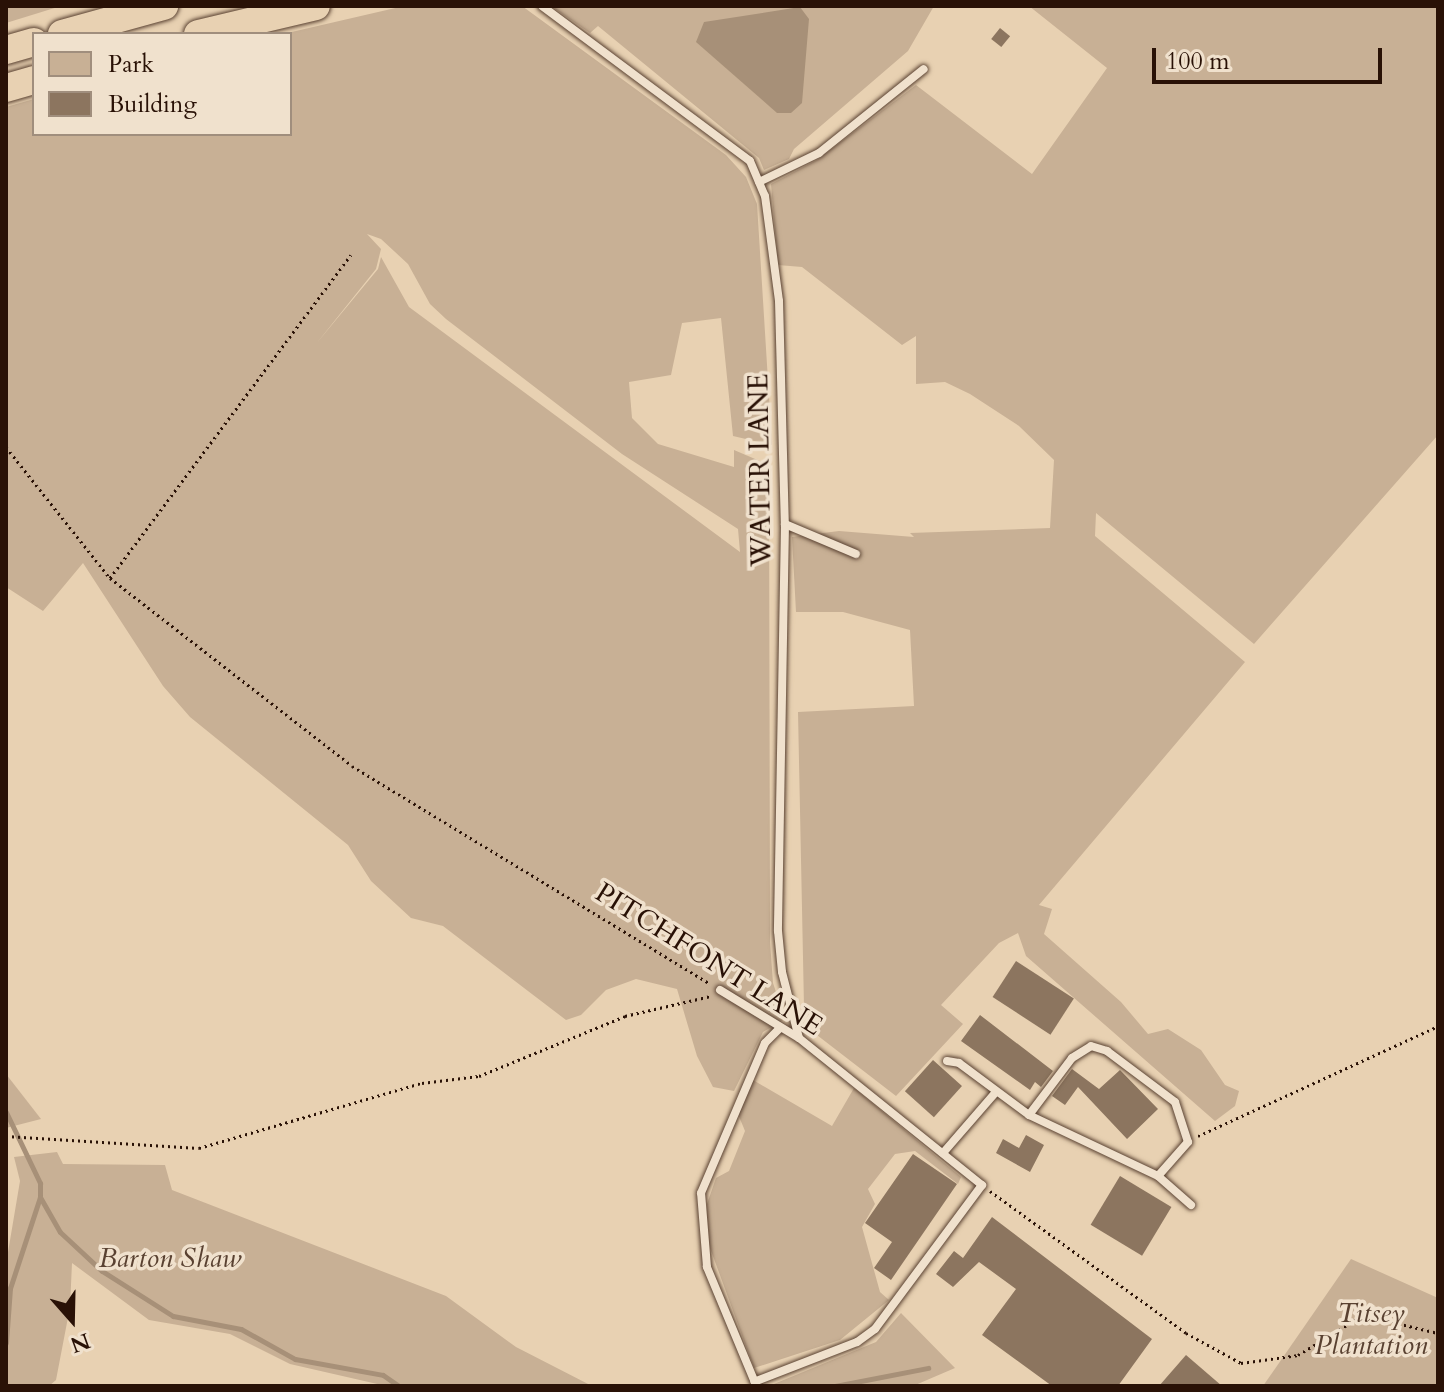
<!DOCTYPE html>
<style>
body{margin:0}
#map{position:relative;width:1444px;height:1392px;overflow:hidden;background:#e8d1b2;font-family:Cardo,serif}
div>[style]{position:absolute}
.green>*{inset:0;background:#c8b095}
.water>*{inset:0;background:#a79078}
.stream>*{height:5px;margin:-2.5px;padding:0 2.5px;transform-origin:2.5px;border-radius:2.5px;background:#a79078}
.building>*{inset:0;background:#8c755f;transform-origin:0 0}
.path>*{height:3px;margin-top:-1.5px;transform-origin:0;background:repeating-linear-gradient(90deg,#291106 0 2px,transparent 0 6px)}
.roads{filter:drop-shadow(0 0 2px #594131) drop-shadow(0 0 2px #594131)}
.lane>*{height:8px;margin:-4px;padding:0 4px;transform-origin:4px;border-radius:4px;background:#f0e1cd}
.highway>*{height:28px;margin:-14px;padding:0 14px;transform-origin:14px;border-radius:14px;background:#e8d1b2}
span{translate:-50% -50%;white-space:nowrap;text-align:center;line-height:1.15;-webkit-text-stroke:7px #f0e1cd;paint-order:stroke}
.street-label{font-size:28px;color:#291106}
.park-label{font-size:28px;color:#594131;font-style:italic}
.frame{position:absolute;inset:0;border:8px solid #291106;pointer-events:none}
.legend{position:absolute;left:32px;top:32px;width:260px;height:104px;box-sizing:border-box;background:#f0e1cd;border:2px solid #a08e7d;margin:0;padding:10px 14px;list-style:none;font-size:24px;color:#291106}
.legend li{display:flex;align-items:center;gap:16px;height:40px}
.legend b{width:40px;border:2px solid #a08e7d}
.north{position:absolute;left:32px;top:1280px;width:80px;height:80px;-webkit-text-stroke:6px #f0e1cd;paint-order:stroke;rotate:160deg;font-size:22px;font-weight:700;line-height:32px;text-align:center;color:#291106}
.north::after{content:'';display:block;margin:auto;width:28px;height:36px;background:#291106;clip-path:polygon(50% 0,100% 100%,50% 72%,0 100%)}
.scale{position:absolute;left:1152px;top:48px;width:230px;height:36px;box-sizing:border-box;border:4px solid #291106;border-top:0;padding-left:10px;font-size:24px;line-height:28px;white-space:nowrap;color:#291106;-webkit-text-stroke:6px #f0e1cd;paint-order:stroke}
</style>
<div id="map">
<div class="green">
<i style="clip-path:polygon(6px 6px,61px 6px,6px 23px)"></i>
<i style="clip-path:polygon(evenodd,404px 6px,522px 6px,726px 155px,746px 177px,757px 204px,772px 445px,733px 436px,721px 318px,682px 323px,671px 375px,629px 382px,632px 418px,658px 444px,734px 467px,734px 450px,769px 465px,770px 942px,773px 983px,785px 1019px,763px 1032px,734px 1091px,713px 1087px,697px 1056px,677px 989px,636px 979px,606px 990px,581px 1015px,566px 1020px,443px 926px,411px 918px,371px 881px,348px 845px,190px 717px,163px 686px,83px 563px,43px 611px,6px 587px,6px 107px,34px 99px,34px 134px,290px 134px,290px 34px,283px 34px,404px 6px,367px 234px,381px 239px,408px 264px,430px 304px,446px 319px,622px 454px,738px 529px,740px 552px,409px 307px,381px 257px,378px 269px,316px 344px,376px 269px,381px 249px,367px 234px)"></i>
<i style="clip-path:polygon(551px 6px,934px 6px,908px 51px,794px 149px,789px 159px,764px 170px,759px 158px,598px 26px,590px 33px)"></i>
<i style="clip-path:polygon(1029px 6px,1438px 6px,1438px 435px,1254px 644px,1096px 513px,1095px 536px,1245px 662px,1039px 905px,1052px 909px,1044px 934px,1121px 1002px,1148px 1034px,1168px 1029px,1201px 1050px,1225px 1085px,1239px 1091px,1235px 1106px,1215px 1121px,1026px 956px,1018px 933px,999px 943px,941px 1005px,963px 1024px,896px 1096px,813px 1032px,804px 1007px,798px 712px,914px 706px,910px 630px,843px 612px,796px 612px,792px 537px,839px 531px,914px 537px,910px 533px,1050px 528px,1054px 460px,1019px 426px,970px 394px,945px 382px,916px 384px,916px 336px,902px 345px,802px 267px,778px 265px,771px 184px,817px 160px,916px 85px,1032px 174px,1107px 68px)"></i>
<i style="clip-path:polygon(6px 1074px,41px 1119px,6px 1128px)"></i>
<i style="clip-path:polygon(753px 1080px,832px 1126px,854px 1088px,961px 1177px,958px 1184px,915px 1151px,895px 1154px,868px 1189px,875px 1204px,862px 1227px,880px 1292px,889px 1300px,840px 1340px,754px 1368px,706px 1237px,707px 1204px,716px 1178px,729px 1171px,745px 1131px,738px 1114px)"></i>
<i style="clip-path:polygon(57px 1152px,63px 1164px,165px 1165px,172px 1190px,446px 1296px,516px 1347px,592px 1386px,386px 1386px,290px 1364px,230px 1334px,149px 1320px,72px 1263px,70px 1307px,56px 1380px,49px 1386px,6px 1386px,6px 1264px,20px 1181px,14px 1157px)"></i>
<i style="clip-path:polygon(1351px 1259px,1438px 1298px,1438px 1386px,1263px 1386px)"></i>
<i style="clip-path:polygon(901px 1313px,955px 1368px,913px 1386px,769px 1386px,876px 1342px)"></i>
</div>
<div class="water">
<i style="clip-path:polygon(800px 7px,809px 19px,802px 103px,791px 113px,777px 113px,696px 42px,704px 22px)"></i>
</div>
<div class="stream">
<i style="left:6px;top:1112px;width:79px;rotate:64.4deg"></i>
<i style="left:40px;top:1183px;width:14px;rotate:90deg"></i>
<i style="left:40px;top:1197px;width:96px;rotate:108.2deg"></i>
<i style="left:10px;top:1288px;width:55px;rotate:94.2deg"></i>
<i style="left:40px;top:1197px;width:40px;rotate:60.3deg"></i>
<i style="left:60px;top:1232px;width:57px;rotate:42.9deg"></i>
<i style="left:102px;top:1271px;width:84px;rotate:32.4deg"></i>
<i style="left:173px;top:1316px;width:69px;rotate:10.8deg"></i>
<i style="left:241px;top:1329px;width:62px;rotate:29.1deg"></i>
<i style="left:295px;top:1359px;width:89px;rotate:10.3deg"></i>
<i style="left:383px;top:1375px;width:19px;rotate:35deg"></i>
<i style="left:835px;top:1386px;width:95px;rotate:-11deg"></i>
</div>
<div class="building">
<i style="left:1000px;top:28px;width:13px;height:14px;rotate:39deg"></i>
<i style="left:1016px;top:961px;width:69px;height:43px;rotate:33deg"></i>
<i style="clip-path:polygon(980px 1015px,1053px 1071px,1041px 1087px,1035px 1082px,1030px 1090px,961px 1041px)"></i>
<i style="left:933px;top:1060px;width:39px;height:42px;rotate:42deg"></i>
<i style="clip-path:polygon(1072px 1069px,1099px 1089px,1120px 1070px,1158px 1109px,1127px 1139px,1078px 1087px,1065px 1105px,1052px 1096px)"></i>
<i style="clip-path:polygon(1026px 1135px,1044px 1145px,1030px 1172px,996px 1153px,1003px 1139px,1019px 1148px)"></i>
<i style="clip-path:polygon(913px 1154px,957px 1184px,891px 1280px,874px 1268px,892px 1242px,865px 1223px)"></i>
<i style="left:1120px;top:1176px;width:60px;height:57px;rotate:31deg"></i>
<i style="clip-path:polygon(992px 1217px,1152px 1339px,1118px 1386px,1052px 1386px,982px 1335px,1016px 1289px,979px 1262px,953px 1287px,936px 1274px,954px 1251px,963px 1258px)"></i>
<i style="clip-path:polygon(1186px 1355px,1222px 1386px,1159px 1386px)"></i>
</div>
<div class="path">
<i style="left:6px;top:447px;width:167px;rotate:51.6deg"></i>
<i style="left:110px;top:578px;width:306px;rotate:37.8deg"></i>
<i style="left:352px;top:766px;width:419px;rotate:31.3deg"></i>
<i style="left:110px;top:578px;width:403px;rotate:-53.3deg"></i>
<i style="left:6px;top:1136px;width:193px;rotate:3.6deg"></i>
<i style="left:199px;top:1148px;width:232px;rotate:-16.3deg"></i>
<i style="left:422px;top:1083px;width:57px;rotate:-7deg"></i>
<i style="left:479px;top:1076px;width:158px;rotate:-22.3deg"></i>
<i style="left:625px;top:1016px;width:88px;rotate:-13.1deg"></i>
<i style="left:1198px;top:1136px;width:264px;rotate:-24.6deg"></i>
<i style="left:990px;top:1191px;width:242px;rotate:35.9deg"></i>
<i style="left:1186px;top:1333px;width:63px;rotate:28.6deg"></i>
<i style="left:1241px;top:1363px;width:58px;rotate:-8deg"></i>
<i style="left:1298px;top:1355px;width:76px;rotate:-31.6deg"></i>
<i style="left:1363px;top:1315px;width:77px;rotate:13.5deg"></i>
</div>
<div class="roads">
<div class="lane">
<i style="left:542px;top:6px;width:259px;rotate:36.7deg"></i>
<i style="left:750px;top:161px;width:38px;rotate:67deg"></i>
<i style="left:765px;top:196px;width:106px;rotate:82.4deg"></i>
<i style="left:779px;top:301px;width:223px;rotate:88.5deg"></i>
<i style="left:785px;top:524px;width:407px;rotate:91deg"></i>
<i style="left:778px;top:931px;width:41px;rotate:84.4deg"></i>
<i style="left:782px;top:972px;width:68px;rotate:75.6deg"></i>
<i style="left:759px;top:182px;width:67px;rotate:-25.8deg"></i>
<i style="left:819px;top:153px;width:134px;rotate:-38.7deg"></i>
<i style="left:785px;top:524px;width:77px;rotate:22.9deg"></i>
<i style="left:720px;top:990px;width:92px;rotate:31.3deg"></i>
<i style="left:799px;top:1038px;width:235px;rotate:38.8deg"></i>
<i style="left:982px;top:1185px;width:179px;rotate:126.6deg"></i>
<i style="left:875px;top:1329px;width:22px;rotate:144deg"></i>
<i style="left:857px;top:1342px;width:110px;rotate:158.8deg"></i>
<i style="left:947px;top:1061px;width:12px;rotate:9deg"></i>
<i style="left:959px;top:1063px;width:87px;rotate:36.6deg"></i>
<i style="left:1029px;top:1115px;width:143px;rotate:25.3deg"></i>
<i style="left:1158px;top:1176px;width:44px;rotate:41.3deg"></i>
<i style="left:1029px;top:1115px;width:71px;rotate:-53deg"></i>
<i style="left:1072px;top:1058px;width:22px;rotate:-32deg"></i>
<i style="left:1091px;top:1046px;width:17px;rotate:17deg"></i>
<i style="left:1107px;top:1051px;width:85px;rotate:36.9deg"></i>
<i style="left:1175px;top:1102px;width:42px;rotate:72deg"></i>
<i style="left:1188px;top:1142px;width:45px;rotate:131.4deg"></i>
<i style="left:943px;top:1153px;width:79px;rotate:-49.1deg"></i>
<i style="left:756px;top:1385px;width:128px;rotate:-112.6deg"></i>
<i style="left:707px;top:1267px;width:74px;rotate:-94.6deg"></i>
<i style="left:701px;top:1193px;width:163px;rotate:-66.9deg"></i>
<i style="left:765px;top:1043px;width:21px;rotate:-45deg"></i>
</div>
<div class="highway">
<i style="left:62px;top:34px;width:106px;rotate:-15.4deg"></i>
<i style="left:198px;top:34px;width:121px;rotate:-13.3deg"></i>
<i style="left:6px;top:50px;width:29px;rotate:-16deg"></i>
<i style="left:6px;top:88px;width:29px;rotate:-16deg"></i>
</div>
</div>
<div class="street-label">
<span style="left:760px;top:470px;rotate:-91deg">WATER LANE</span>
<span style="left:709px;top:959px;rotate:32deg">PITCHFONT LANE</span>
</div>
<div class="park-label">
<span style="left:170px;top:1258px">Barton Shaw</span>
<span style="left:1371px;top:1329px">Titsey<br>Plantation</span>
</div>
<div class="frame"></div>
<ul class="legend">
<li><b style="height:22px;background:#c8b095"></b>Park</li>
<li><b style="height:22px;background:#8c755f"></b>Building</li>
</ul>
<div class="north">N</div>
<div class="scale">100 m</div>
</div>
